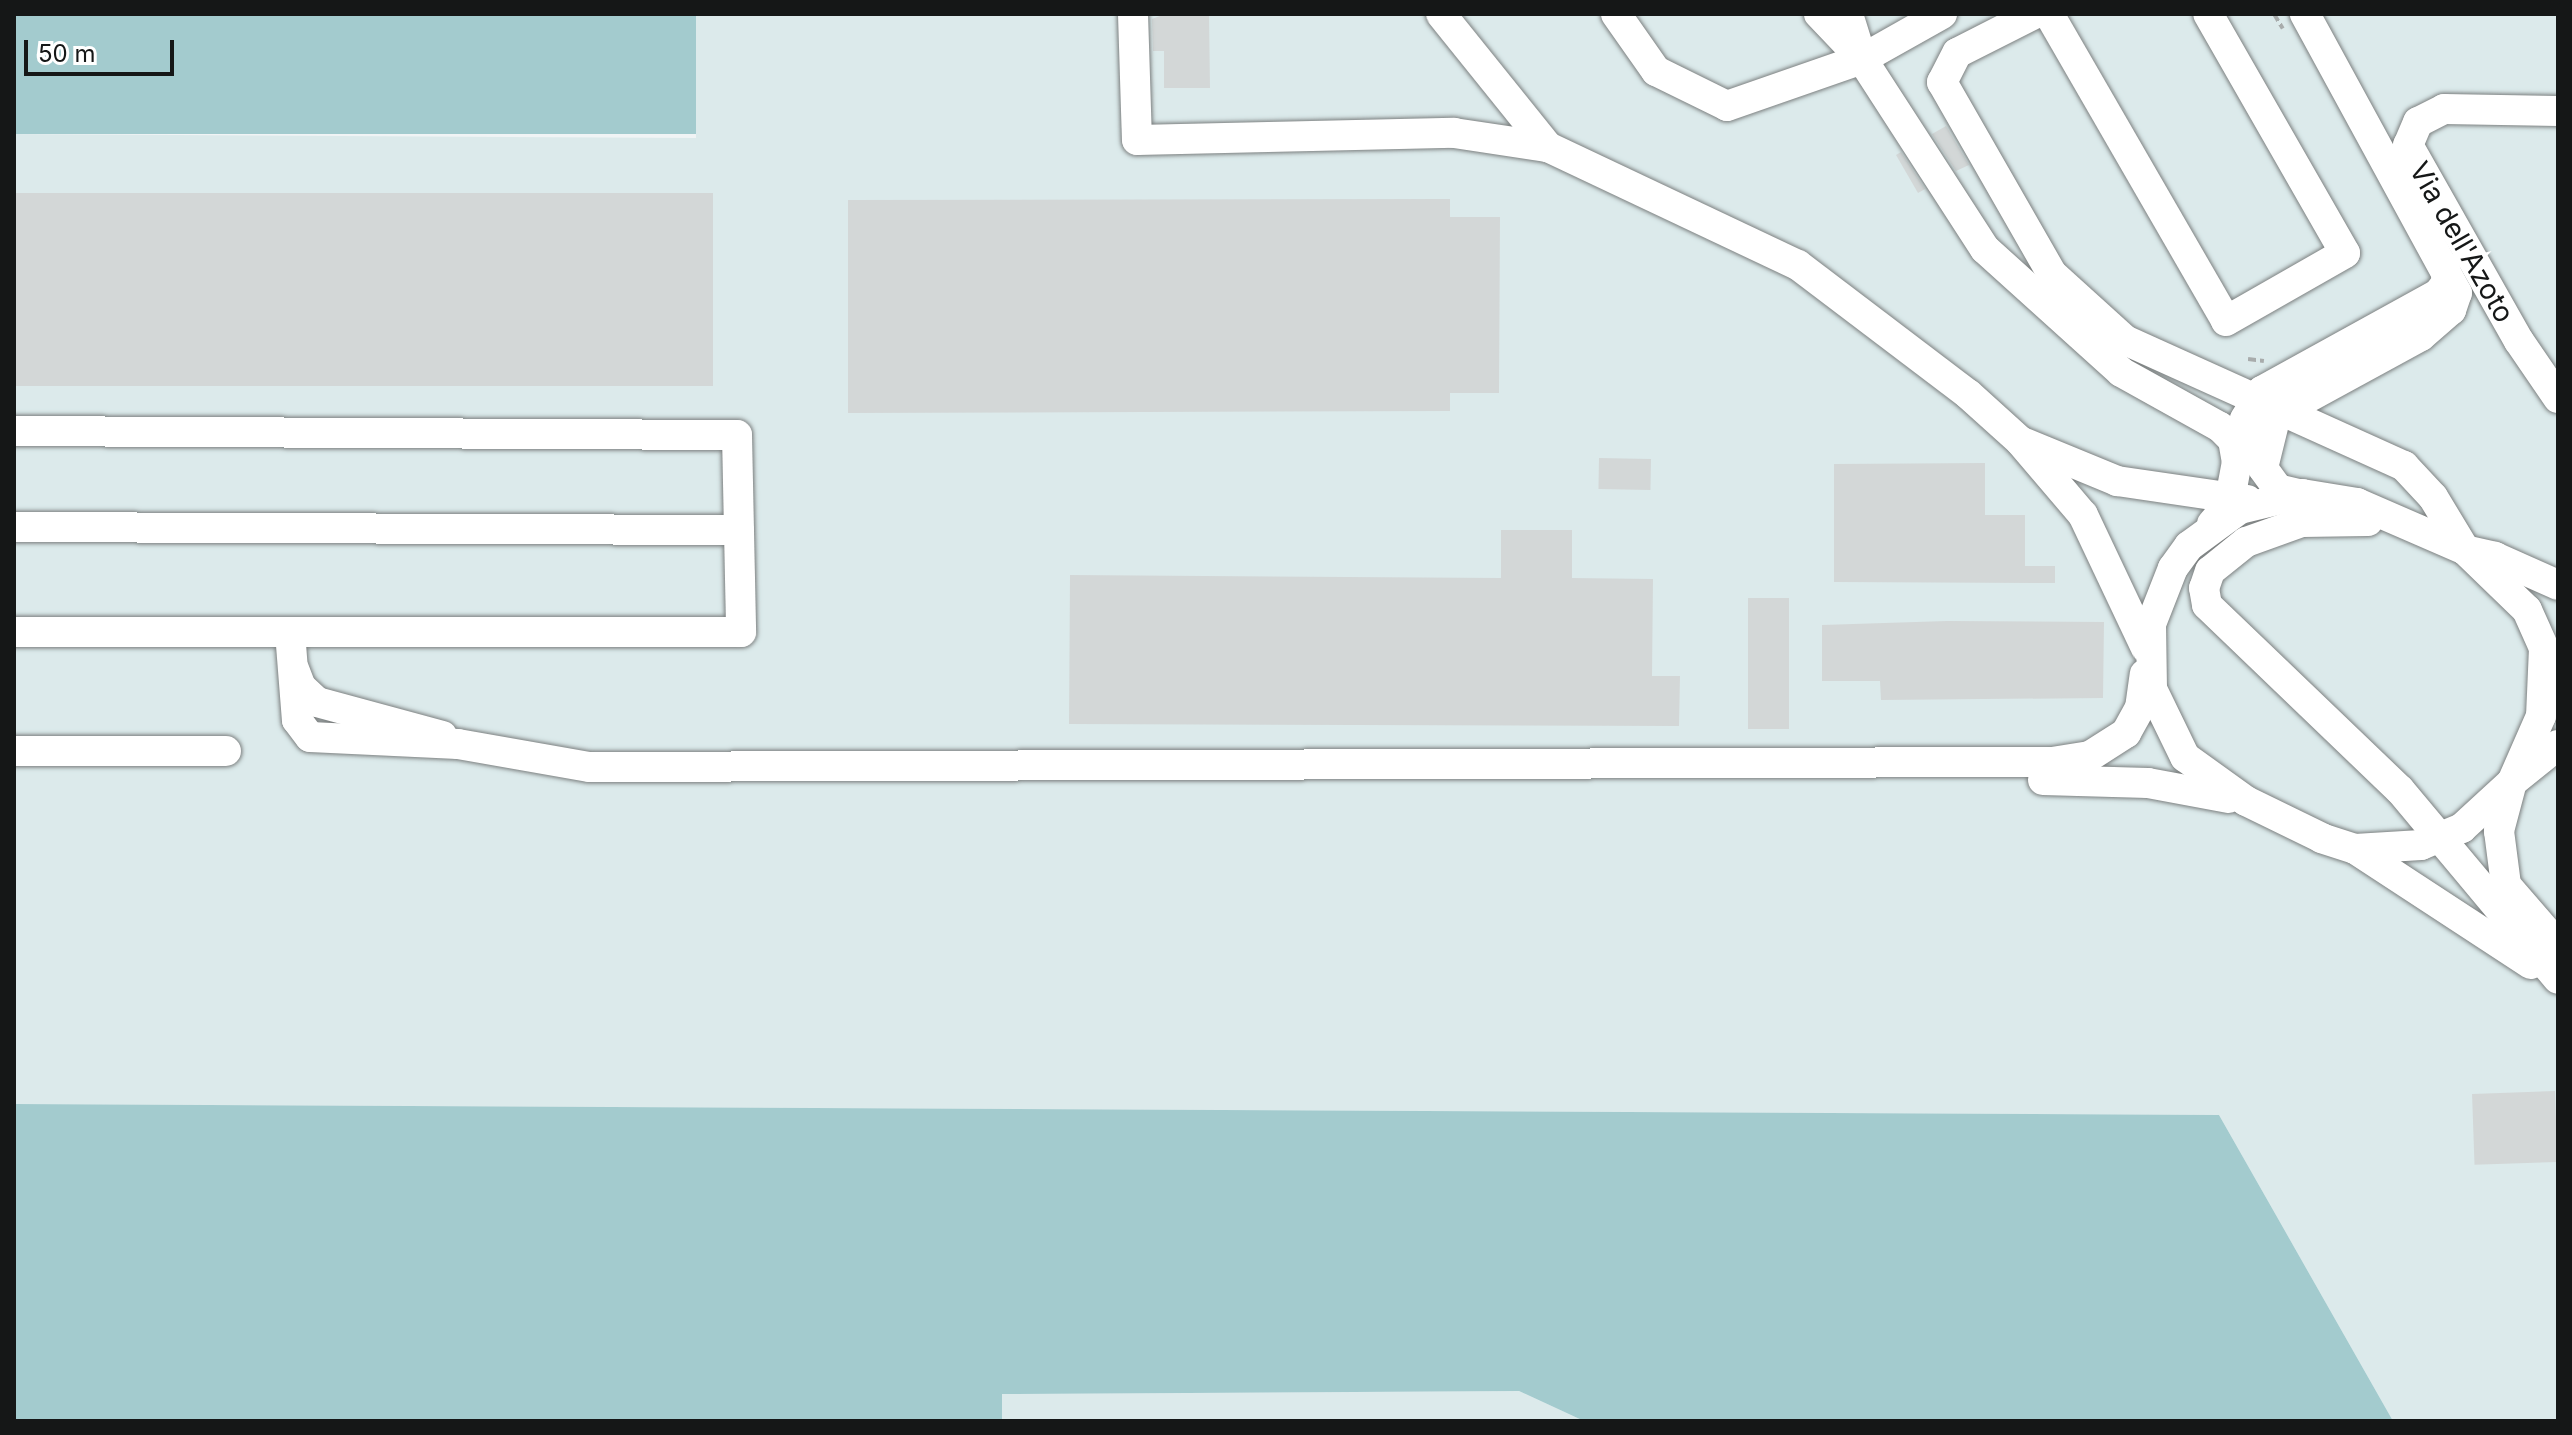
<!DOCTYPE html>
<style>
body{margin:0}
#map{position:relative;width:2572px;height:1435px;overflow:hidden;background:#f0f4f5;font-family:Inter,sans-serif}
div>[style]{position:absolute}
.built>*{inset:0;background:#dceaeb}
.water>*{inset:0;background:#a3cbce;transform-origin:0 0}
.building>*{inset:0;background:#d3d7d7;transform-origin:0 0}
.path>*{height:4px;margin-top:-2px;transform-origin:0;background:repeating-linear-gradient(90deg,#a8acac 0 8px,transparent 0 12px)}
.roads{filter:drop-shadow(0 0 2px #7c8080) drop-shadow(0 0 2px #7c8080)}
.minor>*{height:30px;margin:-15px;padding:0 15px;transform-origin:15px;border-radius:15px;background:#fff}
span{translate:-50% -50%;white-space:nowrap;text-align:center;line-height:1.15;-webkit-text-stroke:7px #fff;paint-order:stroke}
.street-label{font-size:28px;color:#151717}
.frame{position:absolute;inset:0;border:16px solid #151717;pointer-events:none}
.scale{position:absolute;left:24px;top:40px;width:150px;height:36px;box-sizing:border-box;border:4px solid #151717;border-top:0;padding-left:10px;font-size:24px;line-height:28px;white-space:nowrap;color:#151717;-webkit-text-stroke:6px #fff;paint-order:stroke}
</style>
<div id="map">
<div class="built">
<i style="clip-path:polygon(696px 14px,2558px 14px,2558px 1421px,2393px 1421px,2219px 1115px,14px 1104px,14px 134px,696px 138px)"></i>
<i style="clip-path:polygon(1519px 1391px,1584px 1421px,1002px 1421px,1002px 1394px)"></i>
</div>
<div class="water">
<i style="left:14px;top:14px;width:682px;height:120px"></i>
<i style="clip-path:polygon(14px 1104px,2219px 1115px,2393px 1421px,1584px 1421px,1519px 1391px,1002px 1394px,1002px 1421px,14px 1421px)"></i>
</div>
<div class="building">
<i style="clip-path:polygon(1165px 14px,1209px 14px,1210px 88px,1164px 88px,1164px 51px,1153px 51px,1152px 19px)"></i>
<i style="clip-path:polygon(1946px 126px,1969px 165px,1956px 171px,1932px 134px)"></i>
<i style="clip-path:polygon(1901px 152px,1925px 189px,1918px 193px,1896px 155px)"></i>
<i style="left:14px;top:193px;width:699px;height:193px"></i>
<i style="clip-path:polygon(1450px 199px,1450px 217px,1500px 217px,1499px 393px,1450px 393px,1450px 411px,848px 413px,848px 200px)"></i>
<i style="left:1599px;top:458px;width:52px;height:31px;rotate:1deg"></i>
<i style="clip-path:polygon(1985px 463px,1985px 515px,2025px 515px,2025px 566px,2055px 566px,2055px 583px,1834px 582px,1834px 464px)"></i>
<i style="clip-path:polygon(1501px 530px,1572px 530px,1572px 578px,1653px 579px,1652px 676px,1680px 676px,1679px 726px,1069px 724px,1070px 575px,1501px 578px)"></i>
<i style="left:1748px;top:598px;width:41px;height:131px"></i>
<i style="clip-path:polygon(1947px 621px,2104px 622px,2103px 698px,1881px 700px,1880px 681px,1822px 681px,1822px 625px)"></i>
<i style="left:2555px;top:1091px;width:71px;height:83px;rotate:88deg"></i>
</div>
<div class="path">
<i style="left:2274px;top:14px;width:17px;rotate:59deg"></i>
<i style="left:2248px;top:359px;width:16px;rotate:7deg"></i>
</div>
<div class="roads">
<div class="minor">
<i style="left:1133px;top:14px;width:126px;rotate:88.2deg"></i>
<i style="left:1137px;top:140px;width:317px;rotate:-1.3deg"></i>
<i style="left:1454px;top:133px;width:95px;rotate:8.5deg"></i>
<i style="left:1441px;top:14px;width:171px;rotate:51.2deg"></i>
<i style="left:1548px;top:147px;width:276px;rotate:25.3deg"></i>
<i style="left:1798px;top:265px;width:213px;rotate:37.2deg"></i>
<i style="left:1968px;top:394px;width:70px;rotate:42.1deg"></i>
<i style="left:2020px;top:441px;width:97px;rotate:49.6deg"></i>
<i style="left:2083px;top:515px;width:147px;rotate:64.7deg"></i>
<i style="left:1616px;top:14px;width:70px;rotate:54.9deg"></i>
<i style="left:1656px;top:71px;width:79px;rotate:26.2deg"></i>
<i style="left:1727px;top:106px;width:143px;rotate:-19.2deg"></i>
<i style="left:1862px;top:59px;width:92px;rotate:-29.4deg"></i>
<i style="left:1819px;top:14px;width:62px;rotate:46.3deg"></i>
<i style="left:1862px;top:59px;width:226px;rotate:57.1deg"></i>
<i style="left:1985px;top:249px;width:183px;rotate:42.1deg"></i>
<i style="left:2121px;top:372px;width:113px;rotate:29.1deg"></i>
<i style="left:2220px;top:427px;width:18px;rotate:45deg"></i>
<i style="left:2233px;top:440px;width:23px;rotate:80deg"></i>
<i style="left:1848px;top:14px;width:47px;rotate:72.7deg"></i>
<i style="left:2034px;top:14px;width:86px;rotate:153.1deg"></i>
<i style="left:1957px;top:53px;width:33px;rotate:117deg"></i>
<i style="left:1942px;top:82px;width:221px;rotate:60.2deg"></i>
<i style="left:2052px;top:274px;width:98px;rotate:42.1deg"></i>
<i style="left:2125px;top:340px;width:306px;rotate:24.3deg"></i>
<i style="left:2404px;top:466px;width:42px;rotate:46.9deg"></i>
<i style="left:2433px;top:497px;width:62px;rotate:58.9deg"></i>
<i style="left:2465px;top:550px;width:86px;rotate:44.1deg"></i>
<i style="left:2527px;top:610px;width:42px;rotate:65.9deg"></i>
<i style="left:2544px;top:648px;width:68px;rotate:92.5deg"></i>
<i style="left:2541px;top:716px;width:72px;rotate:113.7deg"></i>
<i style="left:2512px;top:782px;width:68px;rotate:137.4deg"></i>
<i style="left:2462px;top:828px;width:44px;rotate:157.5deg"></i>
<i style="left:2421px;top:845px;width:66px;rotate:176.5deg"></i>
<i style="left:2355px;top:849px;width:35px;rotate:-162deg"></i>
<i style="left:2322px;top:838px;width:85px;rotate:-154deg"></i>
<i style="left:2246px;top:801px;width:75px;rotate:-144.2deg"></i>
<i style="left:2185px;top:757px;width:76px;rotate:-115.9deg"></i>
<i style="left:2152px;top:689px;width:65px;rotate:-90.9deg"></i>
<i style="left:2151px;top:624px;width:60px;rotate:-68.6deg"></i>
<i style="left:2173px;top:568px;width:27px;rotate:-54deg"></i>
<i style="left:2189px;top:546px;width:63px;rotate:-36deg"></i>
<i style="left:2240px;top:509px;width:64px;rotate:-13.6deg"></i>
<i style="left:2302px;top:494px;width:56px;rotate:9.3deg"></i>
<i style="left:2357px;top:503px;width:118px;rotate:23.5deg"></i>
<i style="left:2465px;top:550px;width:31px;rotate:13deg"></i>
<i style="left:2495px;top:557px;width:69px;rotate:24deg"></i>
<i style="left:2049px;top:14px;width:354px;rotate:60deg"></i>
<i style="left:2226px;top:321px;width:137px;rotate:-29.7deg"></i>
<i style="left:2345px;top:253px;width:275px;rotate:-119.8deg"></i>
<i style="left:2558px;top:111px;width:114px;rotate:-179deg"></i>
<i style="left:2444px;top:109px;width:29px;rotate:153deg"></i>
<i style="left:2418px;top:122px;width:25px;rotate:113deg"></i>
<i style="left:2408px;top:145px;width:225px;rotate:60.5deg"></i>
<i style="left:2519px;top:341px;width:69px;rotate:55.6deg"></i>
<i style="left:14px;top:431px;width:723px;rotate:0.32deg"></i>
<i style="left:737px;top:435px;width:197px;rotate:88.8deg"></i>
<i style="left:741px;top:632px;width:727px;rotate:180deg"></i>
<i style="left:2025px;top:443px;width:100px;rotate:22.4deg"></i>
<i style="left:2117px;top:481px;width:132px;rotate:8.3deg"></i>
<i style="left:2299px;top:494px;width:22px;rotate:-167deg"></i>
<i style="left:2278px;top:489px;width:26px;rotate:-126deg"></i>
<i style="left:2263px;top:468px;width:55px;rotate:-76.2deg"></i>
<i style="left:2276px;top:415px;width:165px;rotate:-28.6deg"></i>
<i style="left:2421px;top:336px;width:40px;rotate:-41deg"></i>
<i style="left:2451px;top:310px;width:18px;rotate:-71deg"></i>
<i style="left:2457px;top:293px;width:318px;rotate:-118.6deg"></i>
<i style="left:2368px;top:521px;width:66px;rotate:179.1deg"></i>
<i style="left:2302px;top:522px;width:59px;rotate:160.3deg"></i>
<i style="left:2246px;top:542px;width:46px;rotate:141.1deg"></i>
<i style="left:2210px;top:571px;width:18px;rotate:109deg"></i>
<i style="left:2204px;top:588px;width:17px;rotate:80deg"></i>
<i style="left:2207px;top:605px;width:267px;rotate:43.8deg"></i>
<i style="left:2400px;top:790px;width:246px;rotate:50.1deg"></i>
<i style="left:2212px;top:524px;width:26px;rotate:-50deg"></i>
<i style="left:2229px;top:504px;width:86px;rotate:-79.3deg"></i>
<i style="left:2245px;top:419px;width:33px;rotate:-59deg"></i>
<i style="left:2262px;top:391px;width:201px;rotate:-28.9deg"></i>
<i style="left:2438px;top:294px;width:15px;rotate:-53deg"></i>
<i style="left:2447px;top:282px;width:15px;rotate:-98deg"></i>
<i style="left:14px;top:527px;width:725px;rotate:0.24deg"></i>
<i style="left:290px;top:632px;width:88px;rotate:85.5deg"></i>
<i style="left:297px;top:720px;width:21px;rotate:53deg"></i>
<i style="left:310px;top:737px;width:148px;rotate:2.7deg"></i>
<i style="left:458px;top:744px;width:133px;rotate:10deg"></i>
<i style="left:589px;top:767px;width:1463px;rotate:-0.2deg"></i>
<i style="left:2052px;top:762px;width:38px;rotate:-9deg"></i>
<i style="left:2090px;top:756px;width:43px;rotate:-32.6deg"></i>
<i style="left:2126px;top:733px;width:29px;rotate:-61deg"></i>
<i style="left:2140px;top:708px;width:34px;rotate:-82deg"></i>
<i style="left:294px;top:669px;width:19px;rotate:69deg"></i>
<i style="left:301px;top:687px;width:22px;rotate:43deg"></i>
<i style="left:317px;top:702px;width:130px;rotate:15.2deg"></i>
<i style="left:2558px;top:745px;width:59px;rotate:141.2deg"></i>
<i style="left:2512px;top:782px;width:51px;rotate:104.9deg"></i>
<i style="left:2499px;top:831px;width:54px;rotate:82.6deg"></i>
<i style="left:2506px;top:885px;width:79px;rotate:49.1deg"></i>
<i style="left:14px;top:751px;width:212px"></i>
<i style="left:2043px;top:780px;width:105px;rotate:1.6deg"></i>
<i style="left:2148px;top:783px;width:82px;rotate:10.5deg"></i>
<i style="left:2355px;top:849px;width:210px;rotate:33.2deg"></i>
</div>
</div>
<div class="street-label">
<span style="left:2462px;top:242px;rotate:60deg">Via dell'Azoto</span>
</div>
<div class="frame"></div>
<div class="scale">50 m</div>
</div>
